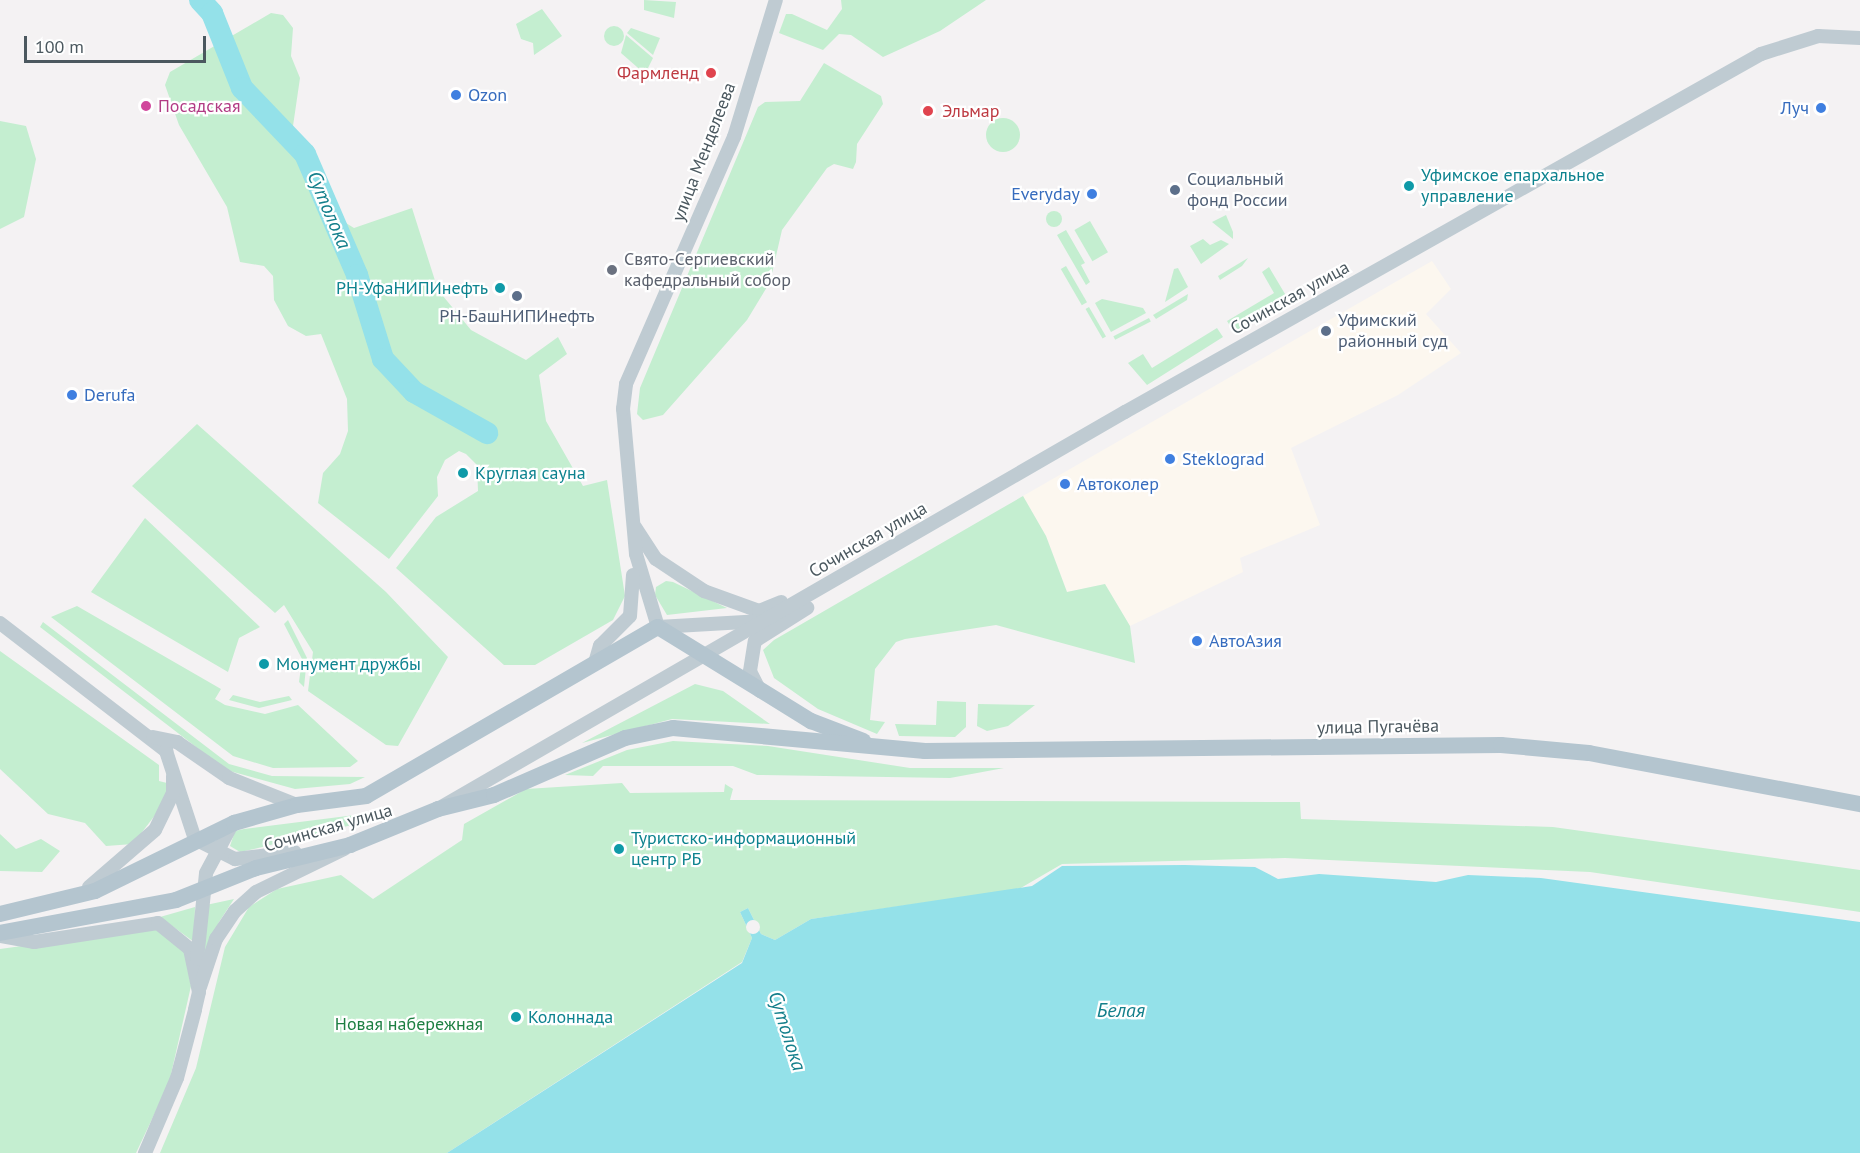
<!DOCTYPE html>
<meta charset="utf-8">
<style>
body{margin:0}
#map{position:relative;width:1860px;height:1153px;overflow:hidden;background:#f4f2f3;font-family:"PT Sans",sans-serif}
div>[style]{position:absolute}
.commercial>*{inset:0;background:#fcf7ef}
.green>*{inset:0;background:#c4eed0;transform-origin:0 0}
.round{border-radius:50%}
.water>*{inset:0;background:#94e1e9}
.pier>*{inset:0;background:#f4f2f3}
.river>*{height:22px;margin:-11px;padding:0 11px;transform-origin:11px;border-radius:11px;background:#94e1e9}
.secondary>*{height:14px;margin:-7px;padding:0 7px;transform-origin:7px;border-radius:7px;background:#bfcbd2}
.primary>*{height:16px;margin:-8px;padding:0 8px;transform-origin:8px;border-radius:8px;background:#b4c5cf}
.dots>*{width:16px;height:16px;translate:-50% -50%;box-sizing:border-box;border:3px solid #fff;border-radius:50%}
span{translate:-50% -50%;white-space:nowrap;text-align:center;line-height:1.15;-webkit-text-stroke:4.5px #fff;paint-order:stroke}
.health-label{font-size:18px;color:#be3a42}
.right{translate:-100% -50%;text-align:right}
.left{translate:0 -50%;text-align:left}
.shop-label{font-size:18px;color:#366cbe}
.hotel-label{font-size:18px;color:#b23c85}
.street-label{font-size:18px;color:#4b585f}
.culture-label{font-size:18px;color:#0d838f}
.service-label{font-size:18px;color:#4e5e75}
.worship-label{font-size:18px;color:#5b616d}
.park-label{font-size:18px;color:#1d7f42}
.water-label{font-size:20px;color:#137f8b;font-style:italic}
.scale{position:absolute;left:24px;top:36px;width:182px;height:27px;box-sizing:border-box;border:3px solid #4b585f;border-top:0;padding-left:8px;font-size:18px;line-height:21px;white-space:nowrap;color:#4b585f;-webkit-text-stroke:4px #fff;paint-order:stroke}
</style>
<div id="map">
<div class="commercial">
<i style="clip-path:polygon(1432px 261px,1451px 289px,1426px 314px,1461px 353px,1398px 395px,1291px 448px,1320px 525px,1240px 558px,1243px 572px,1130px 626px,1105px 584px,1067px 592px,1046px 536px,1023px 496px)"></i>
</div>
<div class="green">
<i style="clip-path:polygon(644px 0,676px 2px,674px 18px,644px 10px)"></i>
<i style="clip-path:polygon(841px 0,986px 0,940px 31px,883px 57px,851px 35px,839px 34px,823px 50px,779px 33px,786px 14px,792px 14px,827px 30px,842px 9px)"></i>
<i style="clip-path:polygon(542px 9px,562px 36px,534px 55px,533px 43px,521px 39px,516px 24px)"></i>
<i style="clip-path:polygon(271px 13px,283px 15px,293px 28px,291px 56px,300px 78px,293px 126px,315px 204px,354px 228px,412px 208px,438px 290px,471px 330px,526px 360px,558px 337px,567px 354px,539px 375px,546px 421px,583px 486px,607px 480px,625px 596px,613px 620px,535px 665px,504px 665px,396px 568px,436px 517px,478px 491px,477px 465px,466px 454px,459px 451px,445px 460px,437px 477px,438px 496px,389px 559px,318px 503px,323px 473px,340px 454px,348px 431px,347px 399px,321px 334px,306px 336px,288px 326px,274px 300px,273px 276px,264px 266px,240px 262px,227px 207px,179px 125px,165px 85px,170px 72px)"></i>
<i class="round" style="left:604px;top:26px;width:20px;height:20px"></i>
<i style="clip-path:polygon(631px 28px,660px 38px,653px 55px,627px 33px)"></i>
<i style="clip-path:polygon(626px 35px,653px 58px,645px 74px,621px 53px)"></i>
<i style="clip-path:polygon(824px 63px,881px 96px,883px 104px,857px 144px,856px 162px,853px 169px,834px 164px,827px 168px,782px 230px,770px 282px,747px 320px,663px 415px,643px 420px,637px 414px,640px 388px,758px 107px,765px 102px,800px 101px)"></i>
<i class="round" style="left:986px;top:118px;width:34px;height:34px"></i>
<i style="clip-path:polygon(0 121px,26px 126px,36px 159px,24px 217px,0 229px)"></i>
<i class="round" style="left:1046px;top:211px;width:16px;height:16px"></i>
<i style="clip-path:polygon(1226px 215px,1233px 232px,1233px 239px,1212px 222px)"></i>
<i style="left:1090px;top:221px;width:36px;height:18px;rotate:60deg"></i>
<i style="clip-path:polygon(1066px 230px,1085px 263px,1081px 265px,1090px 282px,1086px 285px,1057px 235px)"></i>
<i style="clip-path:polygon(1203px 239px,1210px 245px,1221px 240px,1229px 244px,1201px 264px,1190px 246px)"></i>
<i style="clip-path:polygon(1248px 258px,1242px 266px,1220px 280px,1218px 276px)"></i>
<i style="left:1066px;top:266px;width:42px;height:6px;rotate:60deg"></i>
<i style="clip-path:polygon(1269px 267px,1288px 299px,1234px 332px,1227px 321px,1274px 293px,1262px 272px)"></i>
<i style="clip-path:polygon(1178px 268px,1188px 287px,1165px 302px,1174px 269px)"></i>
<i style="clip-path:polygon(1188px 294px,1187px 300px,1156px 319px,1153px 315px)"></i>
<i style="clip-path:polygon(1102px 299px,1143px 308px,1146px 313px,1111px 332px,1095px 303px)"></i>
<i style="left:1089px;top:307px;width:34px;height:4px;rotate:60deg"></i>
<i style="left:1149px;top:318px;width:4px;height:40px;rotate:63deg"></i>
<i style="clip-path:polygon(1217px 328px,1223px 337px,1147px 385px,1128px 363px,1143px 354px,1152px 368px)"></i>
<i style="clip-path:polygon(197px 424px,386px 592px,448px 657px,398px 746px,386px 745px,308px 691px,313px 652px,284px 605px,275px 613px,132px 486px)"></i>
<i style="clip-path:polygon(1023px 496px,1046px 536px,1067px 592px,1105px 584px,1130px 626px,1135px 663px,996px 625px,905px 639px,896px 642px,875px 669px,870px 720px,885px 722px,877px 734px,818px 709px,774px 678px,763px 650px,774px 640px)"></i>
<i style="clip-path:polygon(145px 518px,260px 627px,239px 638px,228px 672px,91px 592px)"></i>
<i style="clip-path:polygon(666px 581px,673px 582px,727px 608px,667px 615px,655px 595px,656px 587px)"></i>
<i style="clip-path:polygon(77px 606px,221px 689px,215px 699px,225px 705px,265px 714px,298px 705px,358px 761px,350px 767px,273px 768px,233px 756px,51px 617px)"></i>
<i style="clip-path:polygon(288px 620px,307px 658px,304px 687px,299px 682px,302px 659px,284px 624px)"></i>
<i style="clip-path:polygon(43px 622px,229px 764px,272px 776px,365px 777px,350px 784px,295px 789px,226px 770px,40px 627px)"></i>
<i style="clip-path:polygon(0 651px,159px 765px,159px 781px,167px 783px,165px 802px,133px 844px,106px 846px,85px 823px,48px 814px,0 769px)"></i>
<i style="clip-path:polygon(695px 684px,723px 691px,770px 724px,672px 719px,582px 743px)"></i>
<i style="clip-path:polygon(233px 695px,260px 702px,289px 696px,292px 700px,259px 708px,229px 700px)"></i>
<i style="clip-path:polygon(937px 701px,966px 702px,966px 727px,955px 737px,899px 736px,895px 724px,936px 725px)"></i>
<i style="clip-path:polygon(978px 704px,1035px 705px,1008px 726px,987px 731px,977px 726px)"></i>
<i style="clip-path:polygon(673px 741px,768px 746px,910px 768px,1004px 768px,950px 778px,757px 775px,733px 766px,603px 766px,593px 776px,565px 775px,627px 750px)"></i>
<i style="clip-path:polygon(622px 783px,630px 793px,724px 792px,725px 784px,733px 789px,730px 800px,1300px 802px,1301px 819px,1553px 827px,1860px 870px,1860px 912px,1590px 872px,1285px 858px,1062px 864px,1019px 889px,811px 919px,775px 940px,761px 934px,748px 908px,740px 912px,752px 938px,742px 962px,447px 1153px,160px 1153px,196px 1068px,225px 947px,249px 907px,277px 889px,341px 875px,373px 899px,462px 840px,464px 824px,526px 789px)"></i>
<i style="clip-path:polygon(379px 812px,381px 816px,364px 822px,254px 849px,240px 852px,230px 846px,235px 831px,244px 829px)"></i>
<i style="clip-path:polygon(0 834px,16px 849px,41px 839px,60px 851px,42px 872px,0 871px)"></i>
<i style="clip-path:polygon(234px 899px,219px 922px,203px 961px,206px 905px)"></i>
<i style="clip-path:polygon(195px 907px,194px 942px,160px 917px)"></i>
<i style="clip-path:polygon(153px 928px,184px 949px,191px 986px,169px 1083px,136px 1153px,0 1153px,0 949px)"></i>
</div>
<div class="water">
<i style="clip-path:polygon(1185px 865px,1255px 867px,1278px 879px,1319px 874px,1436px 882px,1468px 875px,1541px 878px,1860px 922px,1860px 1153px,447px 1153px,742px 963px,752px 938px,740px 912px,748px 908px,761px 934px,775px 940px,811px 919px,1032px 886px,1062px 866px)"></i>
</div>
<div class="pier">
<i class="round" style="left:746px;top:920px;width:14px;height:14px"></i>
</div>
<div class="river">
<i style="left:200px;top:0;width:18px;rotate:47deg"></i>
<i style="left:212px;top:13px;width:81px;rotate:68.2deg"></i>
<i style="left:242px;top:88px;width:91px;rotate:46.3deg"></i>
<i style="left:305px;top:154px;width:132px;rotate:66.7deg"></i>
<i style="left:357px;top:275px;width:88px;rotate:72.8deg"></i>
<i style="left:383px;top:359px;width:45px;rotate:46.8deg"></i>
<i style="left:414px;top:392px;width:84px;rotate:29.3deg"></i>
</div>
<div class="secondary">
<i style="left:635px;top:527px;width:38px;rotate:57deg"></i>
<i style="left:656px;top:559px;width:58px;rotate:33.7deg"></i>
<i style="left:704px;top:591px;width:59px;rotate:20deg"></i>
<i style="left:759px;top:611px;width:24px;rotate:-22deg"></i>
<i style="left:762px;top:621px;width:104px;rotate:176.7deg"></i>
<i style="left:658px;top:627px;width:76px;rotate:-106.8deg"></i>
<i style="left:636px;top:554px;width:146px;rotate:-95.1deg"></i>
<i style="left:623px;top:409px;width:25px;rotate:-83deg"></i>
<i style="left:626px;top:384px;width:270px;rotate:-66.4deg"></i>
<i style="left:734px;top:137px;width:143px;rotate:-73deg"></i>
<i style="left:0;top:623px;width:210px;rotate:37.6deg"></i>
<i style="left:166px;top:751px;width:93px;rotate:71.8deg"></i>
<i style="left:195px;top:839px;width:45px;rotate:26.6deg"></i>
<i style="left:235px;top:859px;width:60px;rotate:-6.7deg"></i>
<i style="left:595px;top:663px;width:18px;rotate:-74deg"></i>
<i style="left:600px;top:646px;width:42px;rotate:-45deg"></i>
<i style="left:630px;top:616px;width:41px;rotate:-85.8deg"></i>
<i style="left:760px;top:691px;width:22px;rotate:-117deg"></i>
<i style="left:750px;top:671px;width:30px;rotate:-81deg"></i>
<i style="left:755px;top:641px;width:62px;rotate:-32.4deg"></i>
<i style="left:153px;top:737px;width:25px;rotate:12deg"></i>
<i style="left:177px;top:742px;width:63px;rotate:34.7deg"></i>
<i style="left:229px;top:778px;width:73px;rotate:21.7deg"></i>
<i style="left:443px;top:806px;width:788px;rotate:-30.02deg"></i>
<i style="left:1125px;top:412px;width:730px;rotate:-29.37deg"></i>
<i style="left:1761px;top:54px;width:60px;rotate:-17.5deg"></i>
<i style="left:1818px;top:36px;width:42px;rotate:2.7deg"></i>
<i style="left:89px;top:887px;width:87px;rotate:-40.8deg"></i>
<i style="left:155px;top:830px;width:41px;rotate:-64.1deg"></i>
<i style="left:173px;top:793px;width:17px;rotate:-90deg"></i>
<i style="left:0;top:936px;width:35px;rotate:10deg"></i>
<i style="left:34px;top:942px;width:125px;rotate:-8.7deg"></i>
<i style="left:158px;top:923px;width:41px;rotate:39.1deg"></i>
<i style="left:190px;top:949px;width:44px;rotate:78.2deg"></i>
<i style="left:199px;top:992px;width:18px;rotate:103deg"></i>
<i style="left:195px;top:1010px;width:70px;rotate:104.8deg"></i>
<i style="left:177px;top:1078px;width:82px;rotate:113.1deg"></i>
<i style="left:197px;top:959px;width:86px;rotate:-84deg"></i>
<i style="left:206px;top:873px;width:53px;rotate:-62deg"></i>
<i style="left:200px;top:987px;width:51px;rotate:-71.6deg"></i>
<i style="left:216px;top:939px;width:34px;rotate:-56deg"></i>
<i style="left:235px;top:911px;width:28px;rotate:-42deg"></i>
<i style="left:256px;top:892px;width:98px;rotate:-26deg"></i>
</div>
<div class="primary">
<i style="left:0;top:914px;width:98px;rotate:-13.6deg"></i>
<i style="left:95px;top:891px;width:155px;rotate:-26.1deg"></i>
<i style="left:234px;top:823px;width:66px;rotate:-15.9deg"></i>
<i style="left:297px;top:805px;width:70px;rotate:-7.4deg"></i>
<i style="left:366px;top:796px;width:337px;rotate:-30.1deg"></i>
<i style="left:658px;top:627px;width:180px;rotate:31.6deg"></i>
<i style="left:811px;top:721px;width:56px;rotate:21deg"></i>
<i style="left:0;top:933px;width:179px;rotate:-10.6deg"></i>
<i style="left:176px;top:900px;width:86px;rotate:-21.8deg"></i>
<i style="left:256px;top:868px;width:97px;rotate:-13.7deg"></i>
<i style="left:350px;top:845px;width:95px;rotate:-22.2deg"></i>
<i style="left:438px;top:809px;width:58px;rotate:-14deg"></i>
<i style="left:494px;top:795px;width:143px;rotate:-23.5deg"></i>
<i style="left:625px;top:738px;width:49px;rotate:-11.8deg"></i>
<i style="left:673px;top:728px;width:253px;rotate:5.2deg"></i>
<i style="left:925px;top:751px;width:576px;rotate:-0.6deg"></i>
<i style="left:1501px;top:745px;width:88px;rotate:5.2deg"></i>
<i style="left:1589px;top:753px;width:276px;rotate:10.7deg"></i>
</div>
<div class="dots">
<i style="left:711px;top:73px;background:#e0444e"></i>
<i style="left:456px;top:95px;background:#3f7fe0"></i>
<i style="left:146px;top:106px;background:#d1479c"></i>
<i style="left:1821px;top:108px;background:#3f7fe0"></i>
<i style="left:928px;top:111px;background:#e0444e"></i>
<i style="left:1409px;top:186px;background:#0f9aa8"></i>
<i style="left:1175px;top:190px;background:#5c6f8a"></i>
<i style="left:1092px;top:194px;background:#3f7fe0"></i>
<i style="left:612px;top:270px;background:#6b7280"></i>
<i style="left:500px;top:288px;background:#0f9aa8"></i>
<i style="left:517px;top:296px;background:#5c6f8a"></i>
<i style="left:1326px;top:331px;background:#5c6f8a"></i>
<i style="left:72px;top:395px;background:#3f7fe0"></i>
<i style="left:1170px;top:459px;background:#3f7fe0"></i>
<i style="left:463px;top:473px;background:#0f9aa8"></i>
<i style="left:1065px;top:484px;background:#3f7fe0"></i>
<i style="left:1197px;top:641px;background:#3f7fe0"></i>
<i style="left:264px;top:664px;background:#0f9aa8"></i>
<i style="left:619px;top:849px;background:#0f9aa8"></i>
<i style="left:516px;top:1017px;background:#0f9aa8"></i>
</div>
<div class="health-label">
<span class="right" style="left:699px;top:73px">Фармленд</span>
<span class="left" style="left:942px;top:111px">Эльмар</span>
</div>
<div class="shop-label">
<span class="left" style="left:468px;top:95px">Ozon</span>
<span class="right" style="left:1809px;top:108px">Луч</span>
<span class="right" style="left:1080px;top:194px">Everyday</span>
<span class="left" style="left:84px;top:395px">Derufa</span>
<span class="left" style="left:1182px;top:459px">Steklograd</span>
<span class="left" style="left:1077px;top:484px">Автоколер</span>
<span class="left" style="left:1209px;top:641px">АвтоАзия</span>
</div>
<div class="hotel-label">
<span class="left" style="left:158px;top:106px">Посадская</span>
</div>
<div class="street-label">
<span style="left:704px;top:152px;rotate:-69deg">улица Менделеева</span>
<span style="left:1290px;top:298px;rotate:-29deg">Сочинская улица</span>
<span style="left:868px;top:540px;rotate:-30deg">Сочинская улица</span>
<span style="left:1378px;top:727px;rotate:-1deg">улица Пугачёва</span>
<span style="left:328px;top:828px;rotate:-16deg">Сочинская улица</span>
</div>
<div class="culture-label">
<span class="left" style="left:1421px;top:186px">Уфимское епархальное<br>управление</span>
<span class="right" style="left:488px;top:288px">РН-УфаНИПИнефть</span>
<span class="left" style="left:475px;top:473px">Круглая сауна</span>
<span class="left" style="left:276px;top:664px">Монумент дружбы</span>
<span class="left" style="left:631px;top:849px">Туристско-информационный<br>центр РБ</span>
<span class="left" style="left:528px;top:1017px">Колоннада</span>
</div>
<div class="service-label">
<span class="left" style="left:1187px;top:190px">Социальный<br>фонд России</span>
<span style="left:517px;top:316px">РН-БашНИПИнефть</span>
<span class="left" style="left:1338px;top:331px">Уфимский<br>районный суд</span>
</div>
<div class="worship-label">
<span class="left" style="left:624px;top:270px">Свято-Сергиевский<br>кафедральный собор</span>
</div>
<div class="park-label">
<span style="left:409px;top:1024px">Новая набережная</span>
</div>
<div class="water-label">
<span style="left:329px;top:210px;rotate:67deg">Сутолока</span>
<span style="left:1121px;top:1010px">Белая</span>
<span style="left:787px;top:1031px;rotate:72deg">Сутолока</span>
</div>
<div class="scale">100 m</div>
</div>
